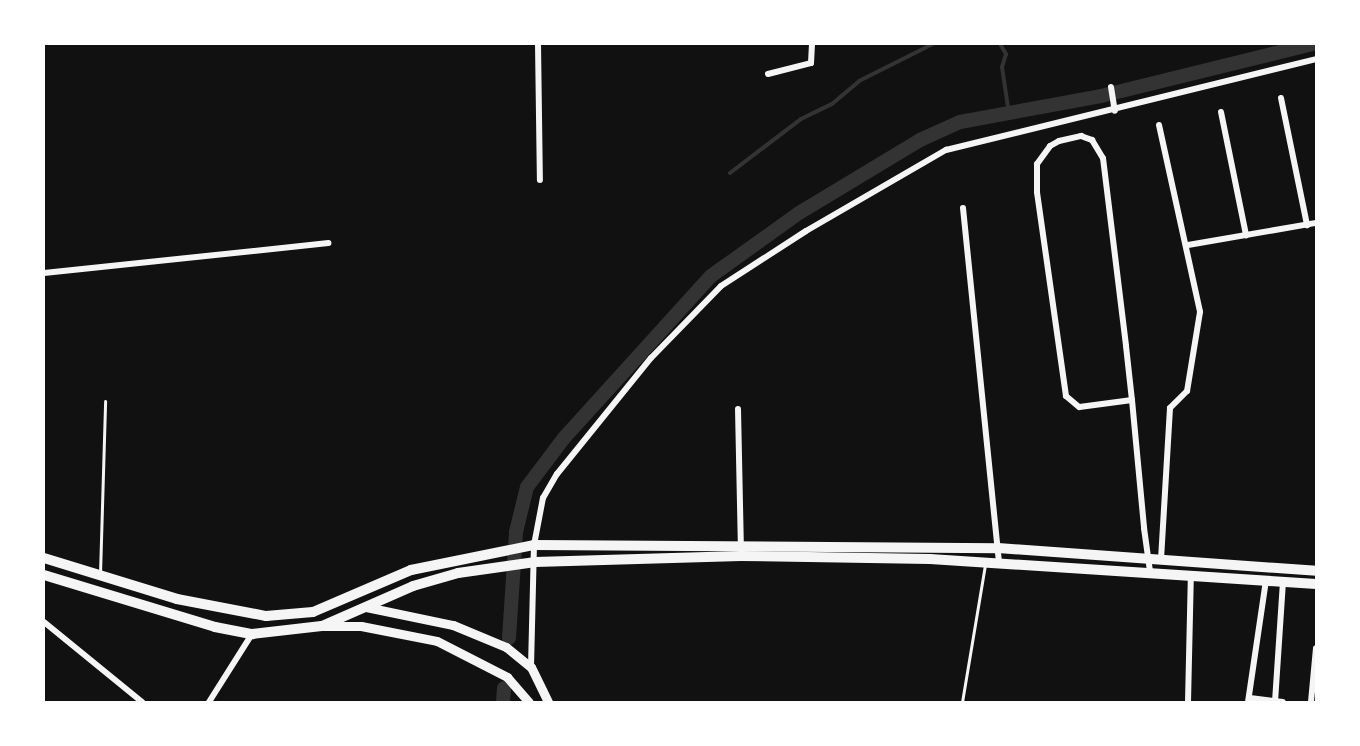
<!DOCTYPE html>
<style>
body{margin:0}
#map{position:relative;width:1360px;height:746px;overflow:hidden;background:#111;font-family:"Public Sans",sans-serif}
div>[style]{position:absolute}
.stream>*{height:4px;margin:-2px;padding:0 2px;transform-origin:2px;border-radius:2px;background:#333}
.canal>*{height:14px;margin:-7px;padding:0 7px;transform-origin:7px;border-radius:7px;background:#333}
.service>*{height:3px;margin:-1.5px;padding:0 1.5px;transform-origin:1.5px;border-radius:1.5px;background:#f5f5f5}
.minor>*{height:6px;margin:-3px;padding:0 3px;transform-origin:3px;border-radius:3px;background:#f5f5f5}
.secondary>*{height:9px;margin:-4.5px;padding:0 4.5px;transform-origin:4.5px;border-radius:4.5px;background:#f5f5f5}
.primary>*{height:10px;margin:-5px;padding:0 5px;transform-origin:5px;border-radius:5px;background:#f5f5f5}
span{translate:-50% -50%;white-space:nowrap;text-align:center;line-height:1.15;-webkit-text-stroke:6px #fff;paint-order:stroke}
.frame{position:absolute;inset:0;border:45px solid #fff;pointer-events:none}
</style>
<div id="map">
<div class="stream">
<i style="left:1000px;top:44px;width:12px;rotate:59deg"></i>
<i style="left:1006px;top:54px;width:14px;rotate:107deg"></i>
<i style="left:1002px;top:67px;width:48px;rotate:81.5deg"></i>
<i style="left:730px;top:173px;width:89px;rotate:-37.3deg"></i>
<i style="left:801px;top:119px;width:34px;rotate:-26deg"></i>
<i style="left:832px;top:104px;width:35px;rotate:-40deg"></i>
<i style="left:859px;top:81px;width:83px;rotate:-26.6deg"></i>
</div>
<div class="canal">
<i style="left:509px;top:638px;width:106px;rotate:-86.2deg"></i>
<i style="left:516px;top:532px;width:46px;rotate:-76.3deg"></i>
<i style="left:527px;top:487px;width:61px;rotate:-52.9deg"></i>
<i style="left:564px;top:438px;width:219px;rotate:-47.8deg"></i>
<i style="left:711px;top:276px;width:108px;rotate:-35.6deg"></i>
<i style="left:799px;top:213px;width:141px;rotate:-31.1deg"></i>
<i style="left:920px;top:140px;width:44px;rotate:-24.2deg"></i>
<i style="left:960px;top:122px;width:143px;rotate:-10.4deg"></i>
<i style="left:1101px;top:96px;width:218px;rotate:-13.8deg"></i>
<i style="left:503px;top:702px;width:14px;rotate:-86deg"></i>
</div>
<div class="service">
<i style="left:100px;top:574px;width:173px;rotate:-88.3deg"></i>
<i style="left:962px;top:702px;width:140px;rotate:-80.5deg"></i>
</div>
<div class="minor">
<i style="left:538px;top:44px;width:136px;rotate:89.2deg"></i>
<i style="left:768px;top:74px;width:44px;rotate:-14.3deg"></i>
<i style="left:811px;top:63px;width:19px;rotate:-87deg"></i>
<i style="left:1111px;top:87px;width:24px;rotate:81deg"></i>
<i style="left:1281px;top:98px;width:130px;rotate:78.4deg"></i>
<i style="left:1221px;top:112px;width:126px;rotate:78.5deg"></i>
<i style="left:1159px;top:125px;width:191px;rotate:77.6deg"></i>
<i style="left:1200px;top:312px;width:80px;rotate:99.3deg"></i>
<i style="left:1187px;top:391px;width:24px;rotate:135deg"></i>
<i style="left:1170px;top:408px;width:150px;rotate:93.4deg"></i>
<i style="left:963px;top:208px;width:356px;rotate:84.2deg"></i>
<i style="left:1188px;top:245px;width:130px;rotate:-9.8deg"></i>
<i style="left:44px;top:273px;width:286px;rotate:-6deg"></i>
<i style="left:1132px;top:400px;width:53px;rotate:172.5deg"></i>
<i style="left:1079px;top:407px;width:17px;rotate:-140deg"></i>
<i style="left:1066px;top:396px;width:206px;rotate:-98.1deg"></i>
<i style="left:1037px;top:192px;width:28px;rotate:-90deg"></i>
<i style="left:1037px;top:164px;width:22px;rotate:-54deg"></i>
<i style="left:1050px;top:146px;width:10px;rotate:-29deg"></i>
<i style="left:1059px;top:141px;width:23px;rotate:-13deg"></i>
<i style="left:1081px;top:136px;width:12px;rotate:20deg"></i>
<i style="left:1092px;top:140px;width:21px;rotate:59deg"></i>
<i style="left:1103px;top:158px;width:189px;rotate:83deg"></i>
<i style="left:1126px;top:346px;width:54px;rotate:83.7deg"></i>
<i style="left:1132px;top:400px;width:129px;rotate:84.6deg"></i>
<i style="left:1144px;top:528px;width:43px;rotate:82.1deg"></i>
<i style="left:738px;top:409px;width:138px;rotate:88.8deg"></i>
<i style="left:44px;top:622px;width:127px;rotate:39.2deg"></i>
<i style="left:531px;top:667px;width:122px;rotate:-88.6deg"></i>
<i style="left:534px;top:545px;width:48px;rotate:-79.2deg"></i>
<i style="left:543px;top:498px;width:28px;rotate:-60deg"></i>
<i style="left:557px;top:474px;width:149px;rotate:-51deg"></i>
<i style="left:651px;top:358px;width:100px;rotate:-45.8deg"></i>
<i style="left:721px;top:286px;width:101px;rotate:-32.9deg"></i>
<i style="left:806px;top:231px;width:162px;rotate:-30.1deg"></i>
<i style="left:946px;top:150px;width:381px;rotate:-13.8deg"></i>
<i style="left:1250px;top:698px;width:33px;rotate:7deg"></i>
<i style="left:209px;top:702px;width:80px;rotate:-57.7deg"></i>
<i style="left:1188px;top:702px;width:128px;rotate:-88.7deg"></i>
<i style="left:1248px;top:702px;width:123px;rotate:-81.6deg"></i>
<i style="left:1275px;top:702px;width:121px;rotate:-86.2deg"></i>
<i style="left:1311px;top:702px;width:54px;rotate:-84.7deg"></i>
</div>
<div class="secondary">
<i style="left:366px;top:607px;width:89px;rotate:11.7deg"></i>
<i style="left:453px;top:625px;width:57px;rotate:22.5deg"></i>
<i style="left:506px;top:647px;width:32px;rotate:39deg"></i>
<i style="left:531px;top:667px;width:39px;rotate:64deg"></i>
<i style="left:323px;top:626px;width:38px"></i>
<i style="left:361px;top:626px;width:77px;rotate:11.2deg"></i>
<i style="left:437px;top:641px;width:79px;rotate:27.2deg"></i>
<i style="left:507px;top:677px;width:33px;rotate:49deg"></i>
</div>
<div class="primary">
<i style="left:44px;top:558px;width:139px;rotate:17.1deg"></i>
<i style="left:177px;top:599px;width:91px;rotate:10.8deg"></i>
<i style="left:266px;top:616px;width:47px;rotate:-4.9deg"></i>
<i style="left:313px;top:612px;width:107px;rotate:-23.2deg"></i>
<i style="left:411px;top:570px;width:126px;rotate:-11.5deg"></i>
<i style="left:534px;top:545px;width:464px;rotate:0.4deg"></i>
<i style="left:998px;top:548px;width:319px;rotate:4.1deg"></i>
<i style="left:44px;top:575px;width:179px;rotate:16.9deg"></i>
<i style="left:215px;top:627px;width:38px;rotate:11deg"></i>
<i style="left:252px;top:634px;width:70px;rotate:-6.5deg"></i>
<i style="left:322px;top:626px;width:99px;rotate:-23.7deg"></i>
<i style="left:413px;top:586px;width:47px;rotate:-16.1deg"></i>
<i style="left:458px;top:573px;width:78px;rotate:-8.1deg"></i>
<i style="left:535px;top:562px;width:206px;rotate:-1.7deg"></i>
<i style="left:741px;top:556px;width:189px;rotate:0.9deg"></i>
<i style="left:930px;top:559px;width:387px;rotate:3.7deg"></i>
</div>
<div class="frame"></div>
</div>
